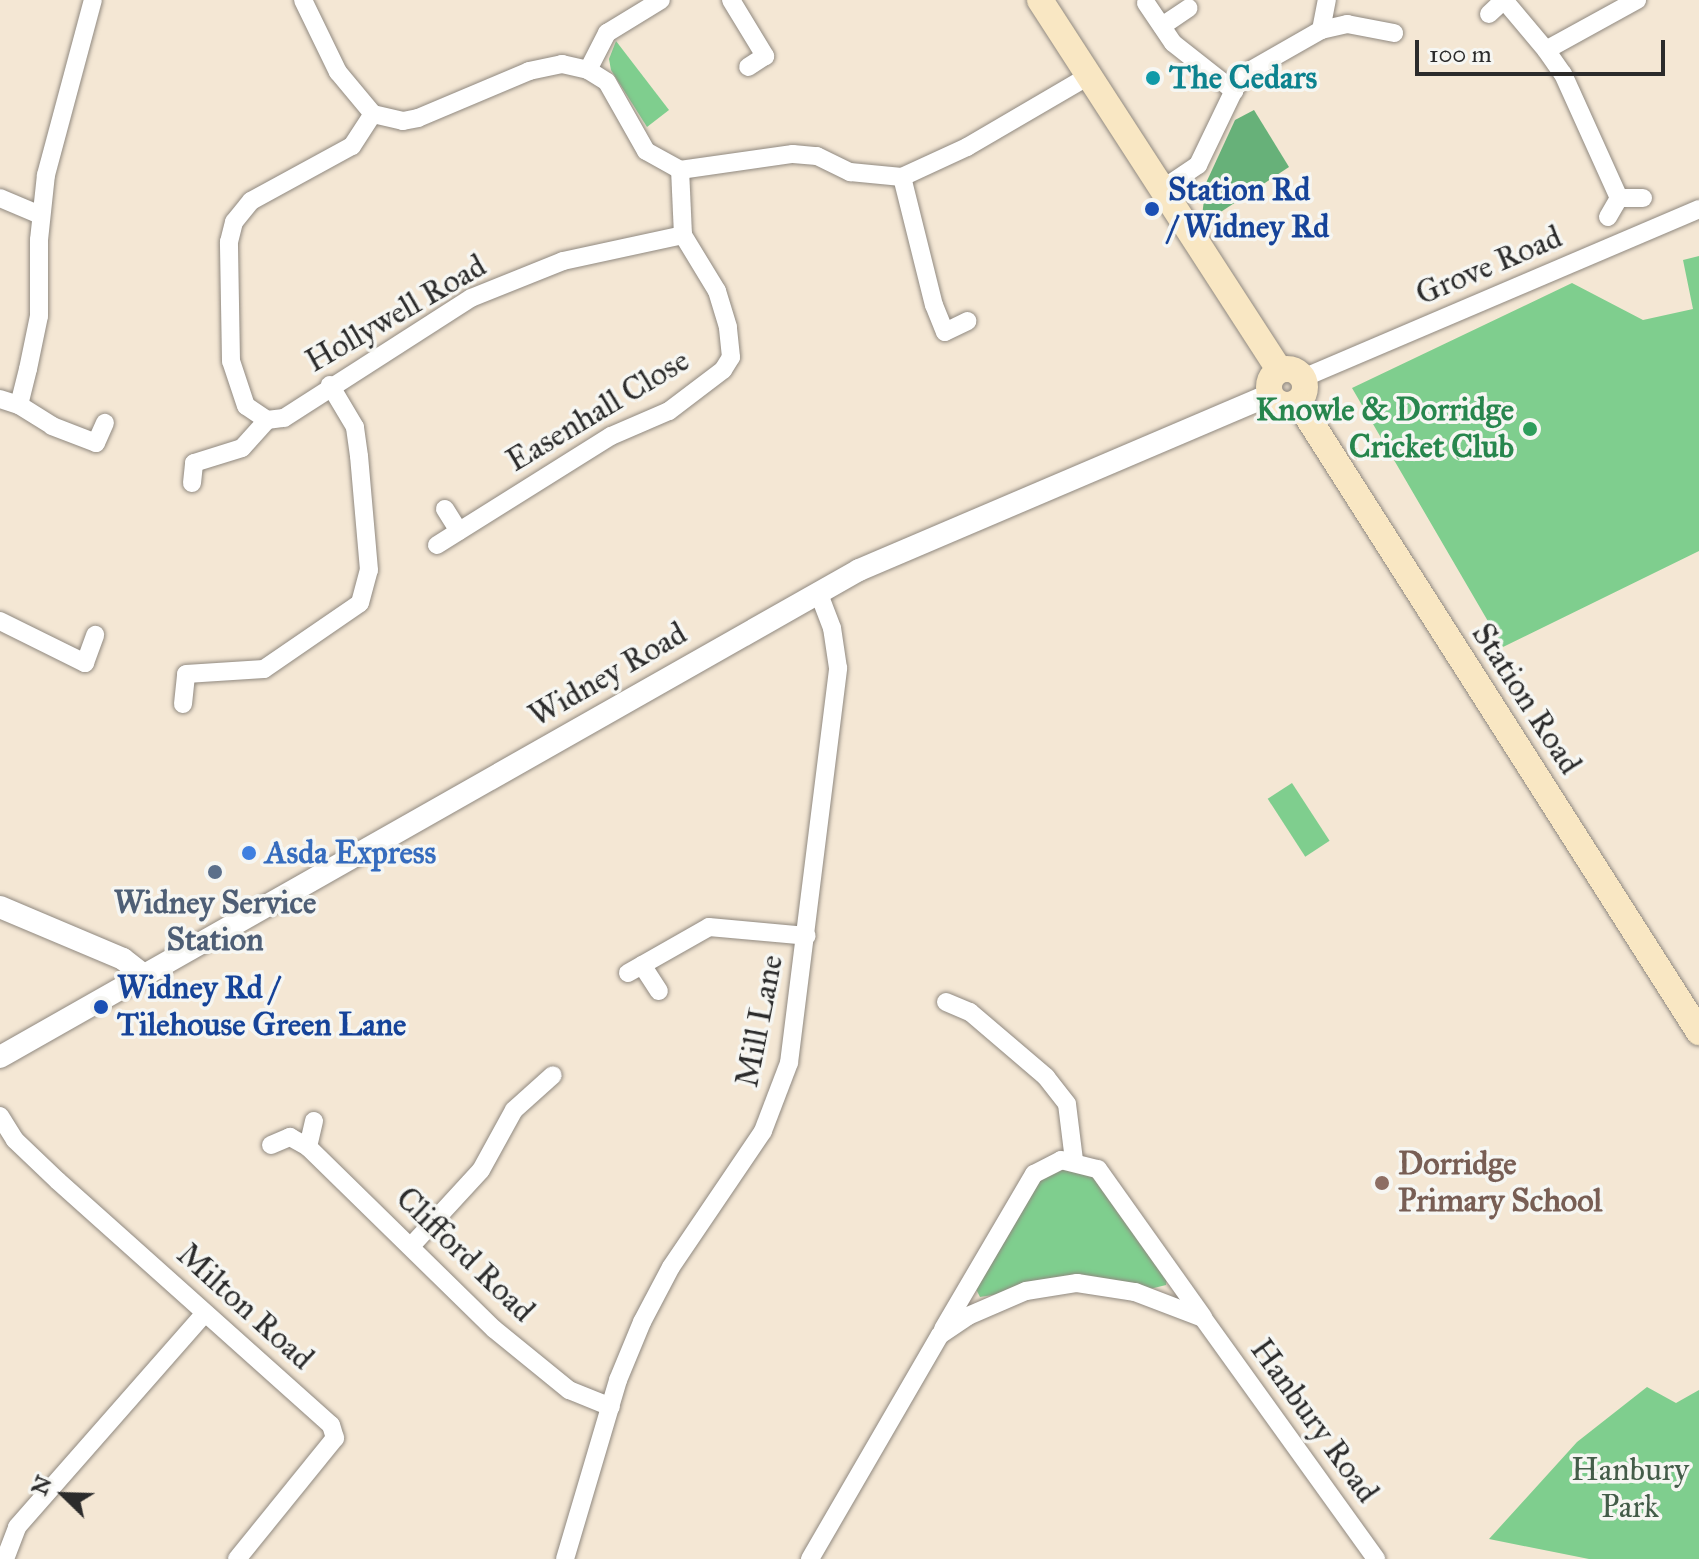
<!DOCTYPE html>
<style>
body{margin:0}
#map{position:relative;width:1699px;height:1559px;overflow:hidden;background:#f4e7d4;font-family:"IM FELL Great Primer",serif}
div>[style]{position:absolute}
.green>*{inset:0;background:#7fce8e;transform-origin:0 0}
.forest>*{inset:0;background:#67b179}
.roads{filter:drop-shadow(0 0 2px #908980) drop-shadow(0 0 2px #908980)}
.minor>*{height:18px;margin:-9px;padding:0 9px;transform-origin:9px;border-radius:9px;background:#fff}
.tertiary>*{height:22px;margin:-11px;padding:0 11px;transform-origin:11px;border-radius:11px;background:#fff}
.secondary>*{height:26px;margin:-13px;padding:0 13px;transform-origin:13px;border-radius:13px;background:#f9e7c3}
.secondary>.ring{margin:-13px;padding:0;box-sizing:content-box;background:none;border:26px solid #f9e7c3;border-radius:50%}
.dots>*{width:22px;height:22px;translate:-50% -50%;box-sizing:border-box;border:4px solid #f6f6f2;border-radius:50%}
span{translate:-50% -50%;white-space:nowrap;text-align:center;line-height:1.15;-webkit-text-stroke:7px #f6f6f2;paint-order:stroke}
.culture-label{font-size:32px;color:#0d838f;font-weight:700}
.left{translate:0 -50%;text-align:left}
.transit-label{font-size:32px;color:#164399;font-weight:700}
.street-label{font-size:32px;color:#2b2b2b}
.leisure-label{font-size:32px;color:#27864d;font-weight:700}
.right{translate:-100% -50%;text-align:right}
.shop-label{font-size:32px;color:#366cbe;font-weight:700}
.service-label{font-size:32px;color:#4e5e75;font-weight:700}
.education-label{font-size:32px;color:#785e54;font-weight:700}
.park-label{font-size:32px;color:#445c49}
.north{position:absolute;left:24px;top:1455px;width:80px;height:80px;-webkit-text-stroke:6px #f6f6f2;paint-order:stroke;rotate:293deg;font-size:22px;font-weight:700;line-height:32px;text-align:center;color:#2b2b2b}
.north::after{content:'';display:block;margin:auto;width:28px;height:36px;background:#2b2b2b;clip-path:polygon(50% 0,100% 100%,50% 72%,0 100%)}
.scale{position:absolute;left:1415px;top:40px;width:250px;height:36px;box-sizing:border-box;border:4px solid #2b2b2b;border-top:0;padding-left:10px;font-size:24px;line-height:28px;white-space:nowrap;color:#2b2b2b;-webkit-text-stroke:6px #f6f6f2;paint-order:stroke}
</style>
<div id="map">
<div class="green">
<i style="clip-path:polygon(616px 41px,669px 110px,647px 127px,611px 70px,609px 59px)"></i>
<i style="clip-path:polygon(1699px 256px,1699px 551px,1503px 647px,1352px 388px,1572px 283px,1643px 320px,1693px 309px,1683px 260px)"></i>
<i style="left:1292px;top:783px;width:69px;height:29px;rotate:57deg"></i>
<i style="clip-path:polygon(1061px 1165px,1093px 1173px,1167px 1278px,1166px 1285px,1150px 1289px,1100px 1278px,980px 1297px,976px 1289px,1036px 1181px)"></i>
<i style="clip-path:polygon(1647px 1387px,1676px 1403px,1699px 1390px,1699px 1559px,1589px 1559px,1489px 1539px,1577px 1442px)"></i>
</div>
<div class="forest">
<i style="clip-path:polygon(1254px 110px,1289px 167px,1201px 225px,1206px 183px,1235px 120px)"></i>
</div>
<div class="roads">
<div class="minor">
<i style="left:303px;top:0;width:80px;rotate:64.1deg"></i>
<i style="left:338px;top:72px;width:55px;rotate:50.2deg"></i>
<i style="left:373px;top:114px;width:31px;rotate:13deg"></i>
<i style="left:403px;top:121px;width:15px;rotate:-11deg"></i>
<i style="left:418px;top:118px;width:121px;rotate:-22.9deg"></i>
<i style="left:529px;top:71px;width:34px;rotate:-12deg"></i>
<i style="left:562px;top:64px;width:27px;rotate:13deg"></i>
<i style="left:588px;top:70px;width:22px;rotate:32deg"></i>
<i style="left:607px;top:82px;width:79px;rotate:60.5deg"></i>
<i style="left:646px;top:151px;width:39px;rotate:29deg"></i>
<i style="left:680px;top:170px;width:114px;rotate:-8.1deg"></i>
<i style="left:793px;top:154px;width:24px;rotate:5deg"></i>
<i style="left:817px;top:156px;width:37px;rotate:26deg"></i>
<i style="left:850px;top:172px;width:52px;rotate:5.5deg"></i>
<i style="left:902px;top:177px;width:72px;rotate:-24.8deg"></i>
<i style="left:967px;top:147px;width:139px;rotate:-30.3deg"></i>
<i style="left:731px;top:0;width:66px;rotate:58.7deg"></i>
<i style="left:765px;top:56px;width:20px;rotate:147deg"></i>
<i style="left:1146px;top:3px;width:48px;rotate:56deg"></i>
<i style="left:1173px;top:43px;width:78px;rotate:38.2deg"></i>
<i style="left:1489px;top:14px;width:21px;rotate:-43deg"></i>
<i style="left:1504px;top:0;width:65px;rotate:50deg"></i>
<i style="left:1546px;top:50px;width:29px;rotate:55deg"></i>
<i style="left:1563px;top:74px;width:136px;rotate:65.7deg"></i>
<i style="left:1162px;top:26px;width:32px;rotate:-34deg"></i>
<i style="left:1321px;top:30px;width:27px;rotate:-13deg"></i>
<i style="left:1347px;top:24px;width:48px;rotate:10.8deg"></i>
<i style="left:1321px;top:30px;width:31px;rotate:-79deg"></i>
<i style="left:1546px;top:50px;width:104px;rotate:-28.8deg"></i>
<i style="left:588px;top:70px;width:42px;rotate:-62.8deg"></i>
<i style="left:607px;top:33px;width:63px;rotate:-31.4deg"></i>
<i style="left:902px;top:177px;width:132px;rotate:76deg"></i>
<i style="left:934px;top:305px;width:29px;rotate:68deg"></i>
<i style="left:945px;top:332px;width:25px;rotate:-26deg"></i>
<i style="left:1161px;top:190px;width:45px;rotate:-34deg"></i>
<i style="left:1198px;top:165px;width:85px;rotate:-64.3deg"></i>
<i style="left:1235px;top:88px;width:24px;rotate:-48deg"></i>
<i style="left:1251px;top:70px;width:81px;rotate:-29.7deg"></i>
<i style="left:0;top:198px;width:43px;rotate:23deg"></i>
<i style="left:1608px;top:217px;width:22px;rotate:-60deg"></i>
<i style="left:1619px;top:198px;width:24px"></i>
<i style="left:1303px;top:378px;width:431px;rotate:-23.1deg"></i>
<i style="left:0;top:399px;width:20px;rotate:18deg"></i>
<i style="left:19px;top:405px;width:37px;rotate:-76deg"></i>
<i style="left:28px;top:369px;width:54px;rotate:-78.3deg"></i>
<i style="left:39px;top:316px;width:76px;rotate:-90deg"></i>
<i style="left:39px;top:240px;width:65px;rotate:-83.9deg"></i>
<i style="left:46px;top:175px;width:181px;rotate:-75deg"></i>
<i style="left:19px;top:405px;width:39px;rotate:32deg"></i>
<i style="left:52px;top:426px;width:47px;rotate:21.1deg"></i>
<i style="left:96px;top:443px;width:22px;rotate:-66deg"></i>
<i style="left:267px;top:420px;width:25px;rotate:-146deg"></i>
<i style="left:246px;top:406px;width:47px;rotate:-108.4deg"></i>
<i style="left:231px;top:361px;width:119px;rotate:-91deg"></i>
<i style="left:229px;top:242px;width:21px;rotate:-76deg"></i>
<i style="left:234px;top:222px;width:27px;rotate:-51deg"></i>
<i style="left:251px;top:201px;width:115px;rotate:-28.6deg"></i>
<i style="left:352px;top:146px;width:38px;rotate:-57deg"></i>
<i style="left:192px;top:483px;width:20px;rotate:-84deg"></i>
<i style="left:194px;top:463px;width:50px;rotate:-17.4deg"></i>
<i style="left:242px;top:448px;width:38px;rotate:-48deg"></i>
<i style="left:267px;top:420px;width:17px;rotate:-7deg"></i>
<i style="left:284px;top:418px;width:222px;rotate:-32.7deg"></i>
<i style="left:471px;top:298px;width:99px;rotate:-21.9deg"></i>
<i style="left:563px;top:261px;width:123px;rotate:-12.2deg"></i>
<i style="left:683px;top:235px;width:65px;rotate:-92.6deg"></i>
<i style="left:445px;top:509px;width:26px;rotate:58deg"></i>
<i style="left:437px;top:545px;width:205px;rotate:-32.1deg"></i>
<i style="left:611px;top:436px;width:63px;rotate:-23.3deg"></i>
<i style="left:669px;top:411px;width:68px;rotate:-37.2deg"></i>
<i style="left:723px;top:370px;width:15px;rotate:-58deg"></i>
<i style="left:731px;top:357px;width:30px;rotate:-96deg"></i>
<i style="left:728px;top:327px;width:38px;rotate:-107deg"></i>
<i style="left:717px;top:291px;width:66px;rotate:-121.3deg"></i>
<i style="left:0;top:621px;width:95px;rotate:26.3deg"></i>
<i style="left:85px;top:663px;width:30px;rotate:-70deg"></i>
<i style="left:183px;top:704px;width:30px;rotate:-84deg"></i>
<i style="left:186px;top:674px;width:78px;rotate:-3.7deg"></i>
<i style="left:264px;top:669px;width:116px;rotate:-34.5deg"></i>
<i style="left:360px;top:603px;width:34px;rotate:-75deg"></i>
<i style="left:369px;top:570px;width:114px;rotate:-95deg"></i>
<i style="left:359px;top:456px;width:29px;rotate:-98deg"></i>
<i style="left:355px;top:427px;width:49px;rotate:-120.8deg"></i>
<i style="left:642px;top:965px;width:31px;rotate:57deg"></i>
<i style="left:628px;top:973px;width:93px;rotate:-29.6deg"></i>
<i style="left:709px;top:927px;width:98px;rotate:5.2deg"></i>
<i style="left:946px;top:1002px;width:26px;rotate:23deg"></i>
<i style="left:970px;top:1012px;width:100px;rotate:40.5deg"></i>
<i style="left:1046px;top:1077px;width:34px;rotate:52deg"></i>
<i style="left:1067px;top:1104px;width:56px;rotate:82.9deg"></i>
<i style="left:0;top:1116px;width:28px;rotate:58deg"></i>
<i style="left:15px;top:1140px;width:59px;rotate:43.6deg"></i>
<i style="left:58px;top:1181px;width:366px;rotate:41.8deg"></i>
<i style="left:331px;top:1425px;width:14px;rotate:73deg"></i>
<i style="left:335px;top:1438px;width:156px;rotate:129deg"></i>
<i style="left:314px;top:1121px;width:27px;rotate:103deg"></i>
<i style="left:308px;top:1147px;width:260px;rotate:44.4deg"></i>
<i style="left:494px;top:1329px;width:97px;rotate:39.1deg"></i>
<i style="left:569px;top:1390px;width:45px;rotate:22deg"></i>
<i style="left:271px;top:1145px;width:21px;rotate:-23deg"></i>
<i style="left:290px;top:1137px;width:21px;rotate:29deg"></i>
<i style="left:413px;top:1244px;width:100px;rotate:-47.4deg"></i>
<i style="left:481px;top:1170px;width:68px;rotate:-61.2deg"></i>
<i style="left:514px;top:1110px;width:52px;rotate:-41.9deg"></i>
<i style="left:943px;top:1329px;width:180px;rotate:-59.6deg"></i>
<i style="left:1034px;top:1174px;width:30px;rotate:-27deg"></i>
<i style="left:1061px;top:1160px;width:38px;rotate:14deg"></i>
<i style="left:1098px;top:1169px;width:181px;rotate:54.6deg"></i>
<i style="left:5px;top:1559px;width:34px;rotate:-69deg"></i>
<i style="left:17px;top:1527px;width:283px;rotate:-48.7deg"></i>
<i style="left:565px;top:1559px;width:187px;rotate:-73.5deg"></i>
<i style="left:618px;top:1380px;width:63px;rotate:-67.5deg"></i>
<i style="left:642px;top:1322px;width:62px;rotate:-62.2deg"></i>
<i style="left:671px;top:1267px;width:164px;rotate:-55.9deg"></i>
<i style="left:763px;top:1131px;width:73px;rotate:-69.1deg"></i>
<i style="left:789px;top:1063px;width:398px;rotate:-82.9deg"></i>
<i style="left:838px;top:668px;width:40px;rotate:-98.5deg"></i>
<i style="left:832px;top:628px;width:39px;rotate:-111deg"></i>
<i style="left:810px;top:1559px;width:259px;rotate:-59.9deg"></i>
<i style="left:940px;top:1335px;width:34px;rotate:-34deg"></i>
<i style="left:968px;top:1316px;width:63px;rotate:-23.3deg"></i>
<i style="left:1026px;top:1291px;width:52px;rotate:-8.9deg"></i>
<i style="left:1077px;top:1283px;width:59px;rotate:8.8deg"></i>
<i style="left:1135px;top:1292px;width:73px;rotate:20.9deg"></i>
<i style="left:1203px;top:1318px;width:297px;rotate:54.3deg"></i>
</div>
<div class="tertiary">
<i style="left:0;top:907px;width:134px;rotate:22.9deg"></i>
<i style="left:123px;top:959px;width:24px;rotate:38deg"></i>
<i style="left:0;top:1057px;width:987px;rotate:-29.55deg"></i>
<i style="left:859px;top:570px;width:447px;rotate:-23.1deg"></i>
</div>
<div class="secondary">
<i style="left:1040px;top:0;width:440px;rotate:57.1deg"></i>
<i class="ring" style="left:1269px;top:369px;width:10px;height:10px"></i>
<i style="left:1298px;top:402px;width:747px;rotate:57.52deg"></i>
</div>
</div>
<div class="dots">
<i style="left:1153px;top:78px;background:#0f9aa8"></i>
<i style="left:1152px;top:209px;background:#1a4fb4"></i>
<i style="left:1530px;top:429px;background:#2e9e5b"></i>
<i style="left:249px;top:853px;background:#3f7fe0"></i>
<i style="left:215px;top:872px;background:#5c6f8a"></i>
<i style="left:101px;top:1007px;background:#1a4fb4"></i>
<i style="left:1382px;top:1183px;background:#8d6e63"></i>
</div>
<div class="culture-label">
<span class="left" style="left:1169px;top:78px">The Cedars</span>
</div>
<div class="transit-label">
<span class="left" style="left:1168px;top:209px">Station Rd<br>/ Widney Rd</span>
<span class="left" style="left:117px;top:1007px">Widney Rd /<br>Tilehouse Green Lane</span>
</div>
<div class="street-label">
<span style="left:1489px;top:266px;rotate:-23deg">Grove Road</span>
<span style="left:396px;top:314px;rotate:-30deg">Hollywell Road</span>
<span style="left:598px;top:411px;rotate:-31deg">Easenhall Close</span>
<span style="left:608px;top:675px;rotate:-30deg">Widney Road</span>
<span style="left:1526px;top:699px;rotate:57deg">Station Road</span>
<span style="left:760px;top:1021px;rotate:-79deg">Mill Lane</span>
<span style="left:465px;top:1255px;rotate:44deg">Clifford Road</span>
<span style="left:245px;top:1307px;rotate:42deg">Milton Road</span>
<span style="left:1314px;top:1421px;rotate:54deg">Hanbury Road</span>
</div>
<div class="leisure-label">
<span class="right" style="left:1514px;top:429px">Knowle &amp; Dorridge<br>Cricket Club</span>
</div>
<div class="shop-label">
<span class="left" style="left:265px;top:853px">Asda Express</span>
</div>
<div class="service-label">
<span style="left:215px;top:922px">Widney Service<br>Station</span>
</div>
<div class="education-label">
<span class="left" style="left:1398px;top:1183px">Dorridge<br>Primary School</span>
</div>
<div class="park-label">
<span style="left:1630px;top:1489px">Hanbury<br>Park</span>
</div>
<div class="north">N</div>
<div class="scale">100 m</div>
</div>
